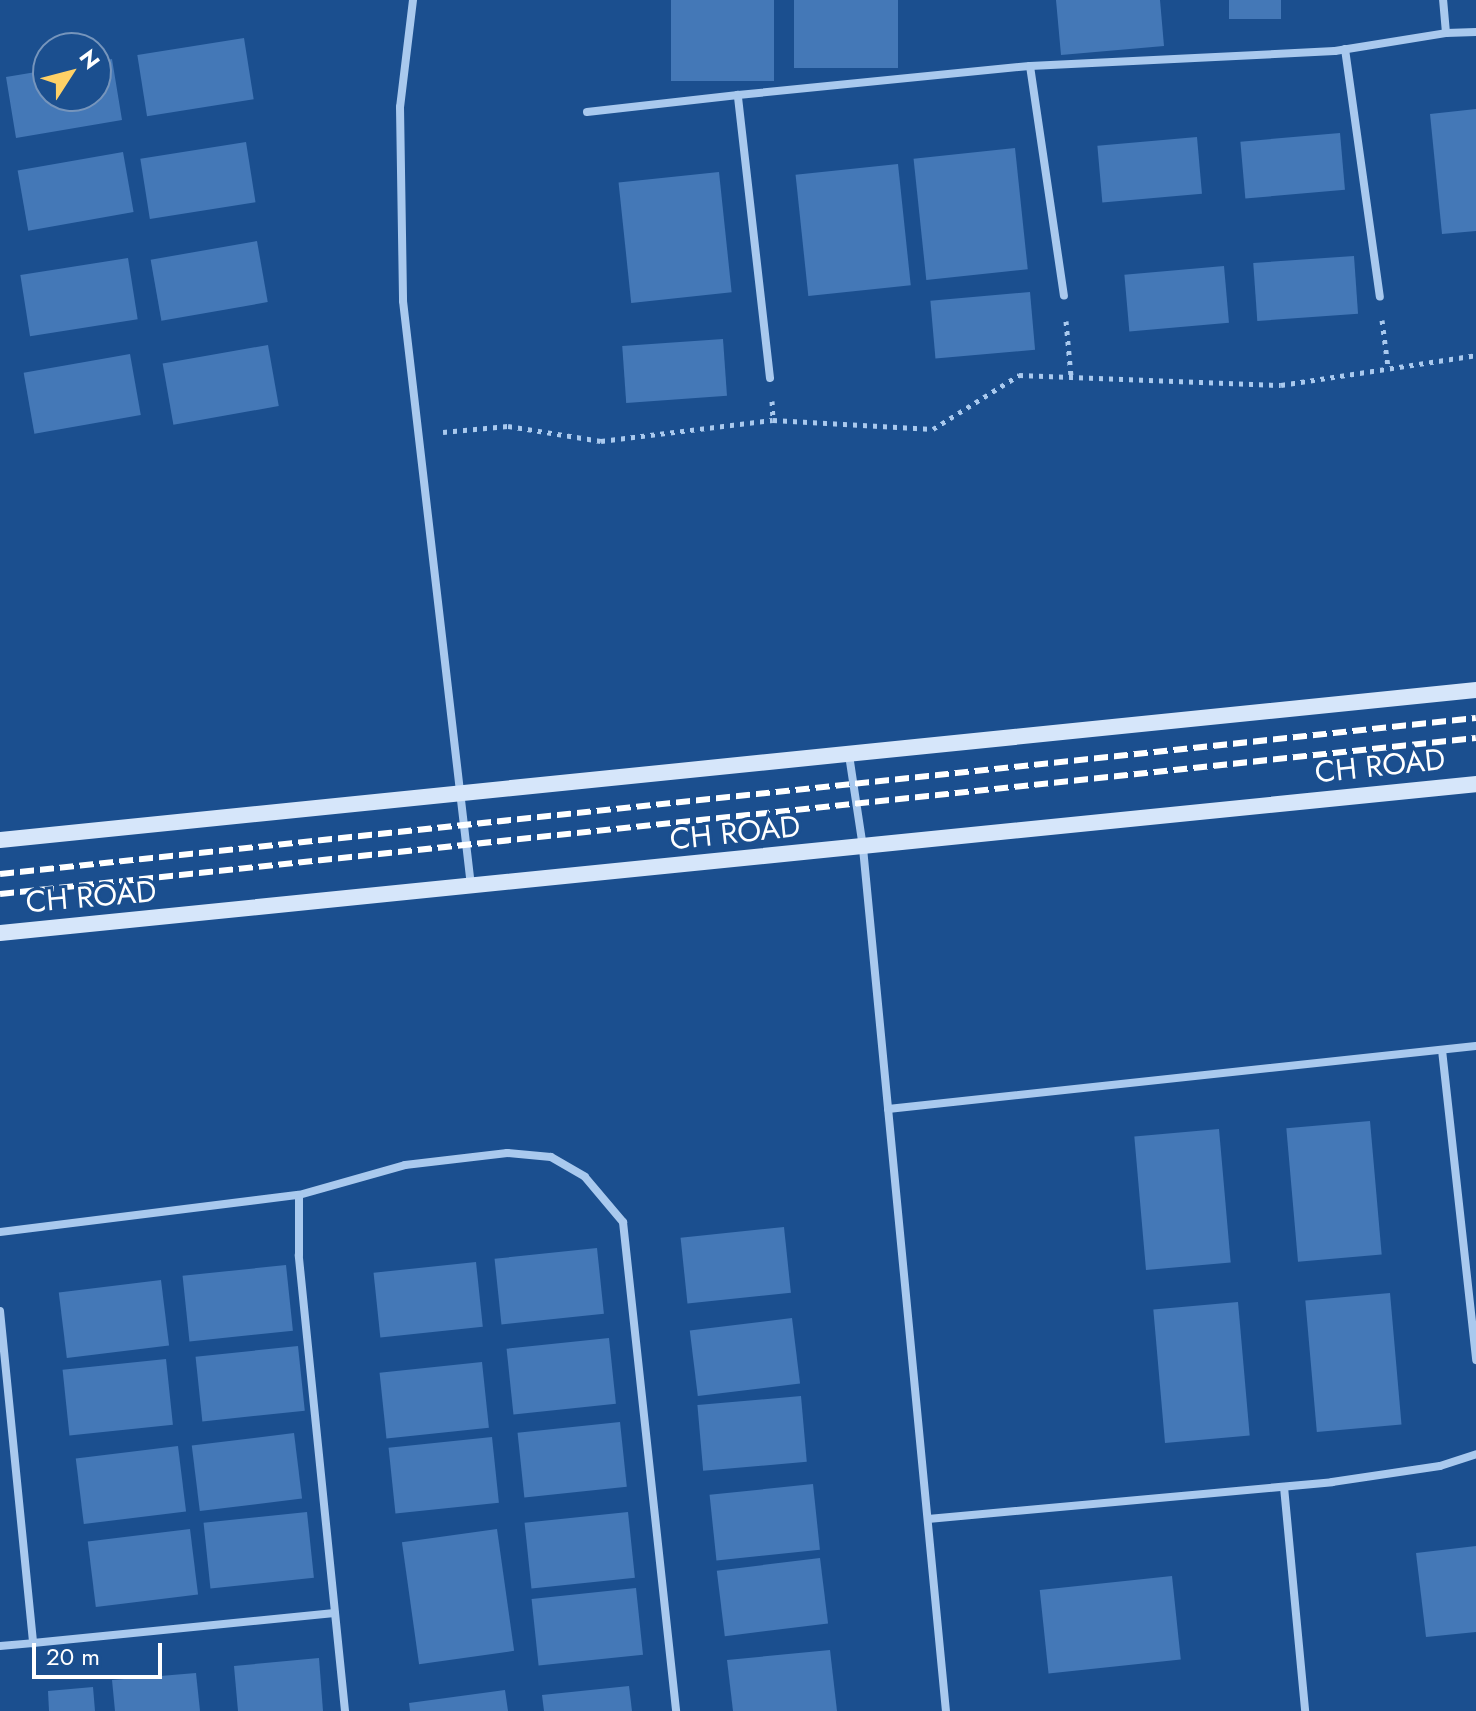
<!DOCTYPE html>
<style>
body{margin:0}
#map{position:relative;width:1476px;height:1711px;overflow:hidden;background:#1b4f8f;font-family:Jost,sans-serif}
div>[style]{position:absolute}
.building>*{inset:0;background:#4478b7;transform-origin:0 0}
.path>*{height:5px;margin-top:-2.5px;transform-origin:0;background:repeating-linear-gradient(90deg,#a9c9ee 0 4px,transparent 0 10px)}
.street>*{height:8px;margin:-4px;padding:0 4px;transform-origin:4px;border-radius:4px;background:#a9c9ee}
.secondary>*{height:16px;margin:-8px;padding:0 8px;transform-origin:8px;border-radius:8px;background:#d6e6fa}
.rail>*{height:6px;margin-top:-3px;transform-origin:0;background:repeating-linear-gradient(90deg,#fff 0 14px,transparent 0 20px)}
span{translate:-50% -50%;white-space:nowrap;text-align:center;line-height:1.15;-webkit-text-stroke:6px #1b4f8f;paint-order:stroke}
.street-label{font-size:30px;color:#fff}
.north{position:absolute;left:32px;top:32px;width:80px;height:80px;box-sizing:border-box;background:#1b4f8f;border:2px solid #7695bc;border-radius:50%;rotate:54deg;font-size:22px;font-weight:700;line-height:32px;text-align:center;color:#fff}
.north::after{content:'';display:block;margin:auto;width:28px;height:36px;background:#ffd166;clip-path:polygon(50% 0,100% 100%,50% 72%,0 100%)}
.scale{position:absolute;left:32px;top:1643px;width:130px;height:36px;box-sizing:border-box;border:4px solid #fff;border-top:0;padding-left:10px;font-size:24px;line-height:28px;white-space:nowrap;color:#fff;-webkit-text-stroke:6px #1b4f8f;paint-order:stroke}
</style>
<div id="map">
<div class="building">
<i style="left:671px;top:0;width:103px;height:81px"></i>
<i style="left:794px;top:0;width:104px;height:68px"></i>
<i style="clip-path:polygon(1056px 0,1160px 0,1164px 46px,1061px 55px)"></i>
<i style="left:1229px;top:0;width:52px;height:19px"></i>
<i style="left:244px;top:38px;width:62px;height:108px;rotate:81deg"></i>
<i style="clip-path:polygon(112px 59px,122px 120px,16px 138px,6px 77px,48px 70px,48px 96px,96px 96px,96px 62px)"></i>
<i style="clip-path:polygon(1476px 109px,1476px 231px,1442px 234px,1430px 114px)"></i>
<i style="left:1340px;top:133px;width:57px;height:100px;rotate:85deg"></i>
<i style="left:1197px;top:137px;width:57px;height:100px;rotate:85deg"></i>
<i style="left:246px;top:142px;width:61px;height:107px;rotate:81deg"></i>
<i style="left:1015px;top:148px;width:122px;height:102px;rotate:84deg"></i>
<i style="left:123px;top:152px;width:61px;height:107px;rotate:80deg"></i>
<i style="left:898px;top:164px;width:122px;height:103px;rotate:84deg"></i>
<i style="left:719px;top:172px;width:121px;height:101px;rotate:84deg"></i>
<i style="left:257px;top:241px;width:62px;height:108px;rotate:80deg"></i>
<i style="left:1354px;top:256px;width:58px;height:101px;rotate:86deg"></i>
<i style="left:128px;top:258px;width:62px;height:109px;rotate:81deg"></i>
<i style="left:1224px;top:266px;width:57px;height:100px;rotate:85deg"></i>
<i style="left:1030px;top:292px;width:58px;height:100px;rotate:85deg"></i>
<i style="left:723px;top:339px;width:57px;height:101px;rotate:86deg"></i>
<i style="left:268px;top:345px;width:62px;height:107px;rotate:80deg"></i>
<i style="left:130px;top:354px;width:62px;height:108px;rotate:80deg"></i>
<i style="left:1370px;top:1121px;width:134px;height:84px;rotate:85deg"></i>
<i style="left:1219px;top:1129px;width:134px;height:85px;rotate:85deg"></i>
<i style="left:784px;top:1227px;width:66px;height:104px;rotate:84deg"></i>
<i style="left:597px;top:1248px;width:66px;height:103px;rotate:84deg"></i>
<i style="left:476px;top:1262px;width:65px;height:103px;rotate:84deg"></i>
<i style="left:286px;top:1265px;width:66px;height:104px;rotate:84deg"></i>
<i style="left:161px;top:1280px;width:66px;height:103px;rotate:83deg"></i>
<i style="left:1390px;top:1293px;width:132px;height:85px;rotate:85deg"></i>
<i style="left:1238px;top:1302px;width:134px;height:85px;rotate:85deg"></i>
<i style="left:792px;top:1318px;width:66px;height:103px;rotate:83deg"></i>
<i style="left:609px;top:1338px;width:66px;height:103px;rotate:84deg"></i>
<i style="left:298px;top:1346px;width:65px;height:103px;rotate:84deg"></i>
<i style="left:166px;top:1359px;width:66px;height:104px;rotate:84deg"></i>
<i style="left:482px;top:1362px;width:66px;height:103px;rotate:84deg"></i>
<i style="left:801px;top:1396px;width:66px;height:104px;rotate:85deg"></i>
<i style="left:620px;top:1422px;width:65px;height:103px;rotate:84deg"></i>
<i style="left:294px;top:1433px;width:66px;height:103px;rotate:83deg"></i>
<i style="left:492px;top:1437px;width:66px;height:104px;rotate:84deg"></i>
<i style="left:178px;top:1446px;width:66px;height:103px;rotate:83deg"></i>
<i style="left:813px;top:1484px;width:66px;height:104px;rotate:84deg"></i>
<i style="left:307px;top:1512px;width:66px;height:104px;rotate:84deg"></i>
<i style="left:628px;top:1512px;width:66px;height:104px;rotate:84deg"></i>
<i style="left:190px;top:1529px;width:66px;height:103px;rotate:83deg"></i>
<i style="left:497px;top:1529px;width:123px;height:96px;rotate:82deg"></i>
<i style="clip-path:polygon(1476px 1546px,1476px 1632px,1426px 1637px,1416px 1553px)"></i>
<i style="left:820px;top:1558px;width:66px;height:104px;rotate:83deg"></i>
<i style="left:1172px;top:1576px;width:84px;height:133px;rotate:84deg"></i>
<i style="left:636px;top:1588px;width:67px;height:105px;rotate:84deg"></i>
<i style="clip-path:polygon(830px 1650px,837px 1711px,733px 1711px,727px 1660px)"></i>
<i style="clip-path:polygon(319px 1658px,323px 1711px,238px 1711px,234px 1666px)"></i>
<i style="clip-path:polygon(196px 1673px,200px 1711px,115px 1711px,112px 1680px)"></i>
<i style="clip-path:polygon(629px 1686px,632px 1711px,544px 1711px,542px 1695px)"></i>
<i style="clip-path:polygon(93px 1687px,95px 1711px,49px 1711px,48px 1691px)"></i>
<i style="clip-path:polygon(505px 1690px,508px 1711px,410px 1711px,409px 1703px)"></i>
</div>
<div class="path">
<i style="left:1382px;top:320px;width:47px;rotate:82.7deg"></i>
<i style="left:1066px;top:321px;width:55px;rotate:84.8deg"></i>
<i style="left:772px;top:401px;width:19px;rotate:87deg"></i>
<i style="left:443px;top:432px;width:65px;rotate:-5.3deg"></i>
<i style="left:508px;top:426px;width:94px;rotate:9.2deg"></i>
<i style="left:601px;top:441px;width:173px;rotate:-7deg"></i>
<i style="left:773px;top:420px;width:160px;rotate:3.2deg"></i>
<i style="left:933px;top:429px;width:102px;rotate:-32.1deg"></i>
<i style="left:1019px;top:375px;width:262px;rotate:2.2deg"></i>
<i style="left:1281px;top:385px;width:197px;rotate:-8.7deg"></i>
</div>
<div class="street">
<i style="left:413px;top:0;width:108px;rotate:96.9deg"></i>
<i style="left:400px;top:107px;width:194px;rotate:89.1deg"></i>
<i style="left:403px;top:301px;width:589px;rotate:83.37deg"></i>
<i style="left:1446px;top:33px;width:30px;rotate:-2deg"></i>
<i style="left:1345px;top:49px;width:250px;rotate:82deg"></i>
<i style="left:1030px;top:66px;width:232px;rotate:81.6deg"></i>
<i style="left:587px;top:112px;width:152px;rotate:-6.4deg"></i>
<i style="left:770px;top:378px;width:285px;rotate:-96.5deg"></i>
<i style="left:738px;top:95px;width:293px;rotate:-5.7deg"></i>
<i style="left:1030px;top:66px;width:305px;rotate:-2.8deg"></i>
<i style="left:1335px;top:51px;width:112px;rotate:-9.2deg"></i>
<i style="left:1446px;top:33px;width:33px;rotate:-95deg"></i>
<i style="left:849px;top:755px;width:94px;rotate:81.4deg"></i>
<i style="left:863px;top:848px;width:867px;rotate:84.51deg"></i>
<i style="left:1442px;top:1050px;width:312px;rotate:83.7deg"></i>
<i style="left:888px;top:1109px;width:591px;rotate:-6.12deg"></i>
<i style="left:0;top:1232px;width:301px;rotate:-7.1deg"></i>
<i style="left:0;top:1311px;width:334px;rotate:84.3deg"></i>
<i style="left:33px;top:1643px;width:303px;rotate:-5.7deg"></i>
<i style="left:1284px;top:1487px;width:225px;rotate:84.6deg"></i>
<i style="left:928px;top:1519px;width:406px;rotate:-5.2deg"></i>
<i style="left:1332px;top:1482px;width:109px;rotate:-8.4deg"></i>
<i style="left:1440px;top:1466px;width:38px;rotate:-18deg"></i>
<i style="left:0;top:1646px;width:33px;rotate:-5deg"></i>
<i style="left:345px;top:1711px;width:458px;rotate:-95.8deg"></i>
<i style="left:299px;top:1255px;width:60px;rotate:-90deg"></i>
<i style="left:299px;top:1195px;width:110px;rotate:-15.8deg"></i>
<i style="left:405px;top:1165px;width:103px;rotate:-6.7deg"></i>
<i style="left:507px;top:1153px;width:44px;rotate:5.2deg"></i>
<i style="left:551px;top:1157px;width:39px;rotate:30deg"></i>
<i style="left:585px;top:1177px;width:59px;rotate:49.8deg"></i>
<i style="left:623px;top:1222px;width:492px;rotate:83.8deg"></i>
</div>
<div class="secondary">
<i style="left:0;top:840px;width:1484px;rotate:-5.8deg"></i>
<i style="left:0;top:933px;width:1484px;rotate:-5.76deg"></i>
</div>
<div class="rail">
<i style="left:0;top:874px;width:1484px;rotate:-6.03deg"></i>
<i style="left:0;top:894px;width:1484px;rotate:-6.03deg"></i>
</div>
<div class="street-label">
<span style="left:1380px;top:766px;rotate:-6deg">CH ROAD</span>
<span style="left:735px;top:833px;rotate:-6deg">CH ROAD</span>
<span style="left:91px;top:897px;rotate:-5deg">CH ROAD</span>
</div>
<div class="north">N</div>
<div class="scale">20 m</div>
</div>
